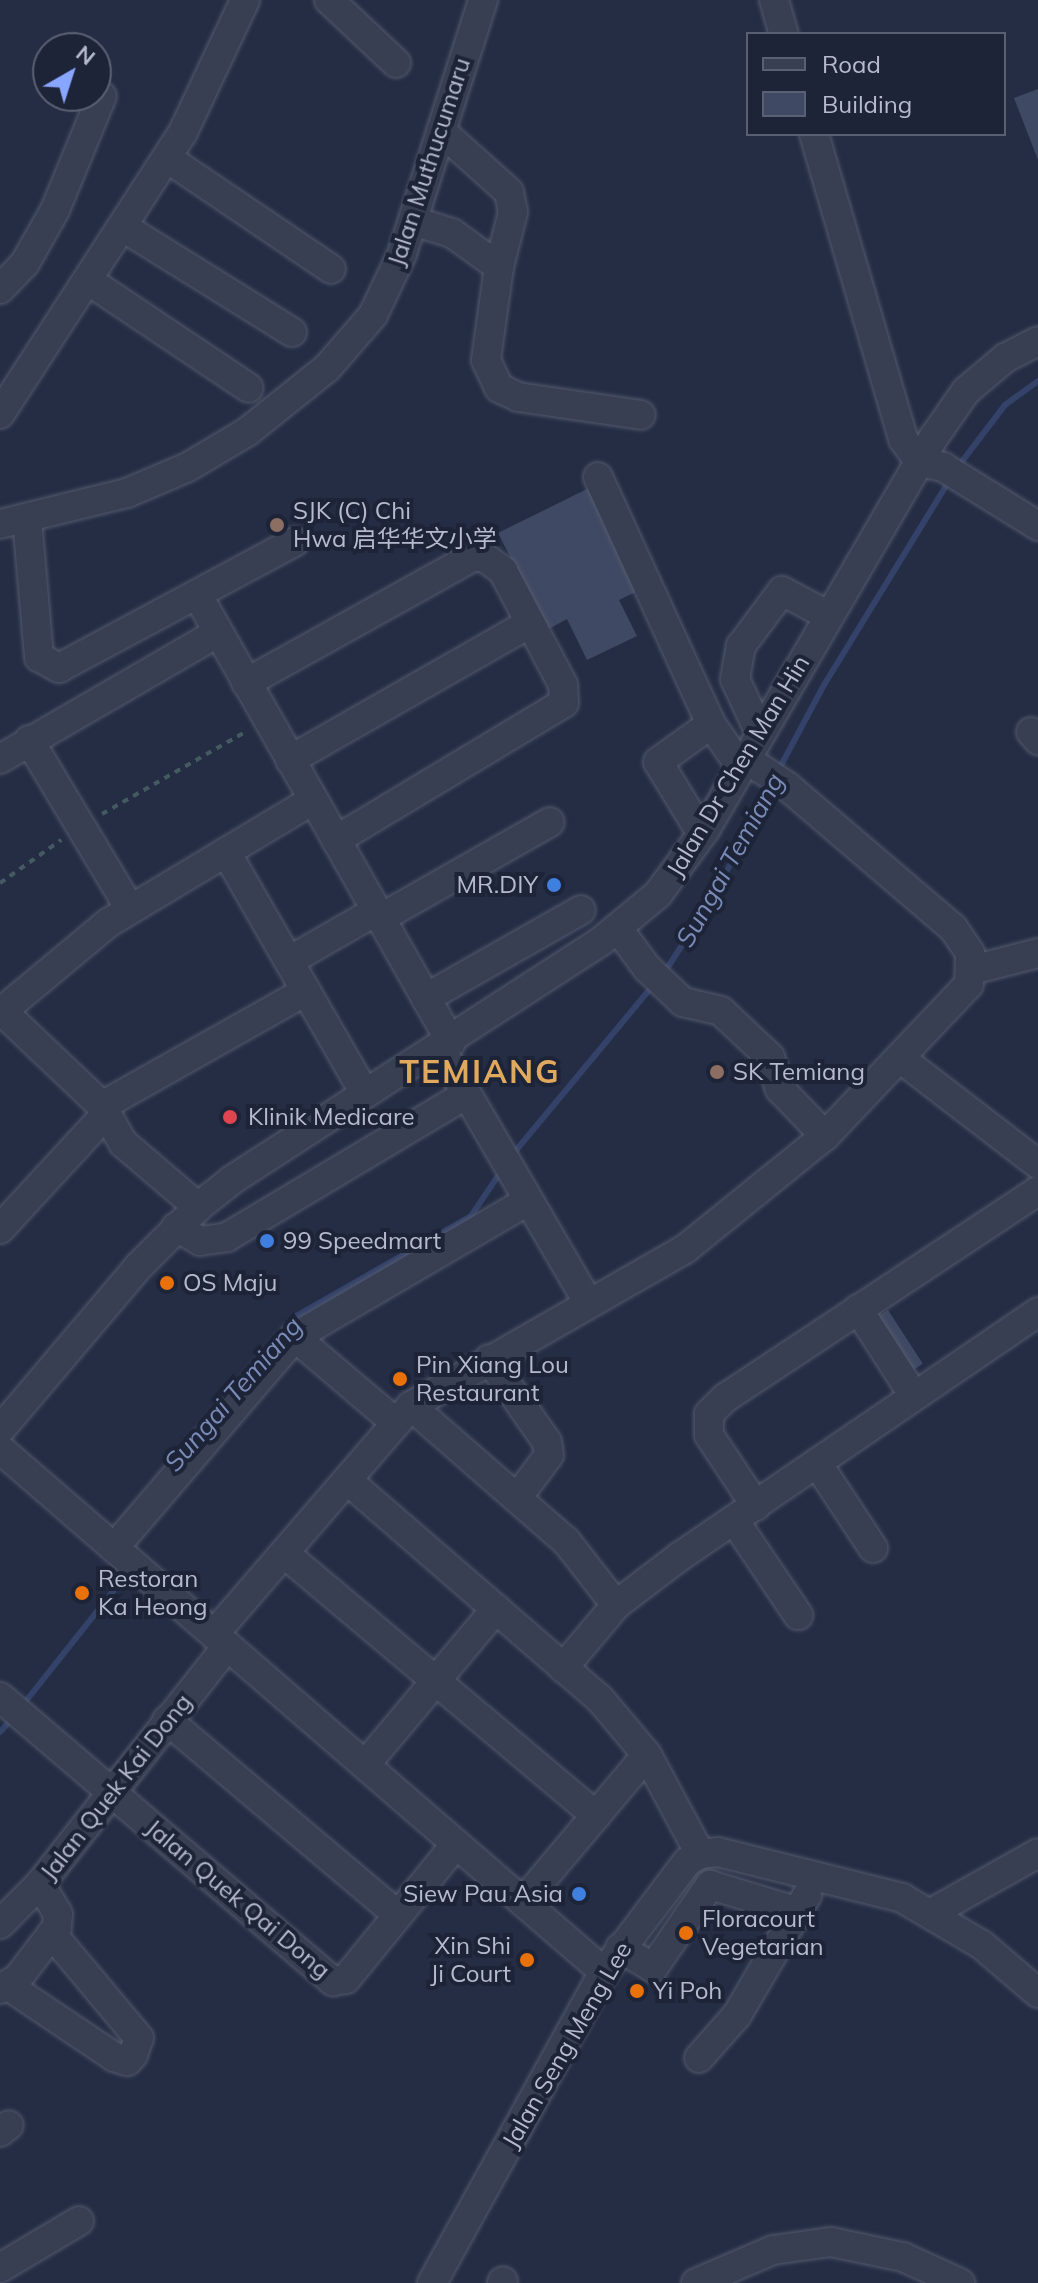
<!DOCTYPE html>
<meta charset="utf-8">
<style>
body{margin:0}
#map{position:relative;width:1038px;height:2283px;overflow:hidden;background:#242d44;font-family:Mulish,"Noto Sans SC",sans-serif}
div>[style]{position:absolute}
.stream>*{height:6px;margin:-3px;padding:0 3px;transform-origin:3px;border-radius:3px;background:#34426a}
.building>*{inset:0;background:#404964;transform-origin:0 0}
.path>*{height:4px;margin-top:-2px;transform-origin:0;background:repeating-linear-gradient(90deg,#445a61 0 6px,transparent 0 12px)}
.roads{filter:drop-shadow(0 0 2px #535a6d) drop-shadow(0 0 2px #535a6d)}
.minor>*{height:28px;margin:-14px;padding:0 14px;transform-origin:14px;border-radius:14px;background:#383f53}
.dots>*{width:22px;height:22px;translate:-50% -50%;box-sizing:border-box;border:4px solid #1d2438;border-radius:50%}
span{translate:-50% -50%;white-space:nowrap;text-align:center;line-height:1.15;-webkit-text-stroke:8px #1d2438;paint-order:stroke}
.street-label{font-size:24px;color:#b5bbcd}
.poi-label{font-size:24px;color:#b5bbcd}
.left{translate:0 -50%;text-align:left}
.right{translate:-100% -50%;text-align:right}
.water-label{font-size:26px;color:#7a8bb7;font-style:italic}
.district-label{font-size:32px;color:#e0a95d;font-weight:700;letter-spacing:2px}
.legend{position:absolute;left:746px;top:32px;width:260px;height:104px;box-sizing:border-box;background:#1d2438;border:2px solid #5a6074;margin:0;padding:10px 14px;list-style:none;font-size:24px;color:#b5bbcd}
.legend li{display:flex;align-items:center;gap:16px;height:40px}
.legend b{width:40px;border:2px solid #5a6074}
.north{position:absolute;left:32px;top:32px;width:80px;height:80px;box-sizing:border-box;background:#1d2438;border:2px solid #5a6074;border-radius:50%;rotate:39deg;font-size:22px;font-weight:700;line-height:32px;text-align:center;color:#b5bbcd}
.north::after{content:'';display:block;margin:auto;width:28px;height:36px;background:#88a5ff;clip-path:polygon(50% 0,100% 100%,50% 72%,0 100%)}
</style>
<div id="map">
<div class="stream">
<i style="left:957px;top:468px;width:79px;rotate:-52.7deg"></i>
<i style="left:1005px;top:405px;width:41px;rotate:-36deg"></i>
<i style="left:778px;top:771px;width:98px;rotate:-61.9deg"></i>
<i style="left:824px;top:685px;width:239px;rotate:-58.5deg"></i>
<i style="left:664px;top:973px;width:92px;rotate:-57deg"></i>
<i style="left:714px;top:896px;width:125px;rotate:-62.8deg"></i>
<i style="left:513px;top:1154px;width:221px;rotate:-50.3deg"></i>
<i style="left:286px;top:1328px;width:16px;rotate:-50deg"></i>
<i style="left:296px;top:1316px;width:202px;rotate:-29.7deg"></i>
<i style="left:471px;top:1216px;width:55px;rotate:-56deg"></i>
<i style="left:22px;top:1706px;width:148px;rotate:-51.6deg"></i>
<i style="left:0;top:1732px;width:19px;rotate:-47deg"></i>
</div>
<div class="building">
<i style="clip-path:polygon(1038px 89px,1038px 160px,1014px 98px)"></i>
<i style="clip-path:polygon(589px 488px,640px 590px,619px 600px,637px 636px,587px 660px,567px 619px,547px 630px,498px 533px)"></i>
<i style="left:888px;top:1310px;width:64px;height:22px;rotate:57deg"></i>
</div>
<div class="path">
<i style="left:102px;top:814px;width:167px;rotate:-29.8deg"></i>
<i style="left:0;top:883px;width:75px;rotate:-35.2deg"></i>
</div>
<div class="roads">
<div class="minor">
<i style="left:329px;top:0;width:92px;rotate:43.2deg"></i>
<i style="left:774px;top:0;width:35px;rotate:74deg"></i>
<i style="left:441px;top:131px;width:91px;rotate:41.9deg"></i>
<i style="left:509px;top:192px;width:20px;rotate:79deg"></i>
<i style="left:513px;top:212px;width:57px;rotate:104.3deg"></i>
<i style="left:814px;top:134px;width:318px;rotate:73.7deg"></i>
<i style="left:903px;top:439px;width:29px;rotate:54deg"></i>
<i style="left:920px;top:462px;width:24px;rotate:12deg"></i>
<i style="left:943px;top:467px;width:112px;rotate:31.8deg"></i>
<i style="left:167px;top:158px;width:198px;rotate:34.1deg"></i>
<i style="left:413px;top:221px;width:41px;rotate:17.1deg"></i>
<i style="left:452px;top:233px;width:58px;rotate:35.9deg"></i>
<i style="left:499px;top:267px;width:94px;rotate:98deg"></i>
<i style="left:486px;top:360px;width:31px;rotate:65deg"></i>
<i style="left:499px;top:388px;width:21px;rotate:25deg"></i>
<i style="left:518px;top:397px;width:124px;rotate:8.3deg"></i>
<i style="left:123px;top:227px;width:199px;rotate:31.9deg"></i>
<i style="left:89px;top:281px;width:192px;rotate:33.8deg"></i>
<i style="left:0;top:289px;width:36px;rotate:-46deg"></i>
<i style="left:25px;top:263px;width:61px;rotate:-60.5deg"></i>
<i style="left:55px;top:210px;width:123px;rotate:-67.6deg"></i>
<i style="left:0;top:414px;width:336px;rotate:-57deg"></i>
<i style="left:183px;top:132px;width:146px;rotate:-64.8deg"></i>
<i style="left:598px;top:477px;width:272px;rotate:65.4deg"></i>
<i style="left:27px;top:519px;width:139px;rotate:85deg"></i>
<i style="left:39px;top:657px;width:23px;rotate:29deg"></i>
<i style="left:59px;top:668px;width:267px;rotate:-28.2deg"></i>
<i style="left:0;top:524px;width:131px;rotate:-13.7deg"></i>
<i style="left:127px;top:493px;width:66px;rotate:-23.1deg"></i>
<i style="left:188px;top:467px;width:69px;rotate:-30.7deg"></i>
<i style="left:247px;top:432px;width:102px;rotate:-38.7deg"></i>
<i style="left:327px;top:368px;width:70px;rotate:-49deg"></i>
<i style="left:373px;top:315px;width:68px;rotate:-64.6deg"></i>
<i style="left:402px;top:254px;width:267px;rotate:-72.3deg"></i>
<i style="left:198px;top:596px;width:513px;rotate:60.44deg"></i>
<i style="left:246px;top:683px;width:259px;rotate:-29.1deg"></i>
<i style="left:472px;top:557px;width:12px"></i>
<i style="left:484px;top:557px;width:24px;rotate:36deg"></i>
<i style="left:503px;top:571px;width:129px;rotate:62.2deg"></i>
<i style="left:563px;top:685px;width:18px;rotate:87deg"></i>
<i style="left:564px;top:703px;width:266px;rotate:149deg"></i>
<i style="left:1031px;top:732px;width:11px;rotate:49deg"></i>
<i style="left:760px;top:733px;width:60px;rotate:-114.8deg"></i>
<i style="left:735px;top:679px;width:34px;rotate:-80deg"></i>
<i style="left:741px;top:646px;width:69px;rotate:-53.3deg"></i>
<i style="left:782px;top:591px;width:53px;rotate:28deg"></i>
<i style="left:29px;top:740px;width:197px;rotate:59.1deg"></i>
<i style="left:0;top:759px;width:251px;rotate:-30.1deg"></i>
<i style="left:290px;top:760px;width:276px;rotate:-29.7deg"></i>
<i style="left:702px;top:834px;width:84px;rotate:-121.4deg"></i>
<i style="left:658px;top:762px;width:65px;rotate:-35.6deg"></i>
<i style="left:711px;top:724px;width:52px;rotate:55.1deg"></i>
<i style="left:226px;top:852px;width:279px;rotate:60.1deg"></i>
<i style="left:381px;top:918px;width:194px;rotate:-29.6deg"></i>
<i style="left:619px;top:930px;width:47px;rotate:53.6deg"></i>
<i style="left:647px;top:968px;width:50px;rotate:43.4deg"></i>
<i style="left:683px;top:1002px;width:39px;rotate:13deg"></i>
<i style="left:721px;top:1011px;width:67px;rotate:43.2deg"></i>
<i style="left:770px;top:1057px;width:34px;rotate:73deg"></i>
<i style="left:780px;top:1089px;width:65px;rotate:46.2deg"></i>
<i style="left:289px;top:961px;width:100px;rotate:-29.9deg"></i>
<i style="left:972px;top:970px;width:68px;rotate:-14.4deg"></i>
<i style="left:426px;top:998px;width:178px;rotate:-29.6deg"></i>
<i style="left:2px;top:1011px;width:138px;rotate:43.5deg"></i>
<i style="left:102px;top:1106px;width:43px;rotate:60.4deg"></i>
<i style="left:123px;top:1143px;width:99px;rotate:40.5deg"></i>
<i style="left:0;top:1013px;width:141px;rotate:-39.8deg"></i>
<i style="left:108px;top:923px;width:239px;rotate:-31deg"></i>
<i style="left:440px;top:1048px;width:293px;rotate:59.8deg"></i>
<i style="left:901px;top:1059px;width:173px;rotate:37.5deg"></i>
<i style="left:102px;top:1106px;width:234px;rotate:-29.4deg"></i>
<i style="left:176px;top:1227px;width:28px;rotate:30deg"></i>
<i style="left:200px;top:1241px;width:27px;rotate:-8deg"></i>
<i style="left:227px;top:1237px;width:279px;rotate:-30.8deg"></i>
<i style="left:0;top:1229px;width:156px;rotate:-47.3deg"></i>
<i style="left:858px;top:1309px;width:103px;rotate:57.2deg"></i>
<i style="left:489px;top:1359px;width:101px;rotate:55.1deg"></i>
<i style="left:547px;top:1442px;width:13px;rotate:81deg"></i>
<i style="left:549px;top:1455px;width:54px;rotate:126.7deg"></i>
<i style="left:411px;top:1406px;width:206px;rotate:41.1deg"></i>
<i style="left:566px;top:1541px;width:81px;rotate:52deg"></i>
<i style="left:396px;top:1423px;width:133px;rotate:-139.6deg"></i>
<i style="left:295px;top:1337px;width:270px;rotate:-30.3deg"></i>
<i style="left:0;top:1430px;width:215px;rotate:-49.7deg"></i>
<i style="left:139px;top:1266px;width:83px;rotate:-45deg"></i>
<i style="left:198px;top:1207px;width:43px;rotate:-38.5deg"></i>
<i style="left:232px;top:1180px;width:438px;rotate:-32.9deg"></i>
<i style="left:600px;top:942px;width:75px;rotate:-39.6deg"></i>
<i style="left:658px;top:894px;width:79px;rotate:-53.7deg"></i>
<i style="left:705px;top:830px;width:455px;rotate:-59.8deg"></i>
<i style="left:934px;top:437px;width:56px;rotate:-55.2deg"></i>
<i style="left:966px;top:391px;width:51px;rotate:-40.2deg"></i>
<i style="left:1005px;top:358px;width:37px;rotate:-27deg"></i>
<i style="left:0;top:1449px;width:799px;rotate:40.89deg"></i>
<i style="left:817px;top:1463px;width:102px;rotate:56.6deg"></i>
<i style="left:347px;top:1480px;width:335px;rotate:40.9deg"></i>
<i style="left:600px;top:1699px;width:73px;rotate:50deg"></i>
<i style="left:647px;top:1755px;width:112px;rotate:61.8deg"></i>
<i style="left:756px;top:1506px;width:85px;rotate:-123.5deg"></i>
<i style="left:709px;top:1435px;width:21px;rotate:-90deg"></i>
<i style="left:709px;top:1414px;width:23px;rotate:-45deg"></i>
<i style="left:725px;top:1398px;width:375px;rotate:-33.5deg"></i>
<i style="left:734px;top:1520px;width:115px;rotate:56deg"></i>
<i style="left:114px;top:1548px;width:278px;rotate:-49.4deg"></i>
<i style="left:284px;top:1553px;width:408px;rotate:40.1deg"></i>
<i style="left:214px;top:1634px;width:301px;rotate:-49.2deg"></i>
<i style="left:411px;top:1406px;width:316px;rotate:-29.8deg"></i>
<i style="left:685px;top:1249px;width:180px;rotate:-38.9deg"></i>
<i style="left:825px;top:1136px;width:209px;rotate:-46.5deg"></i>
<i style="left:969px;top:984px;width:31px;rotate:-88deg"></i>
<i style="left:970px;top:953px;width:30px;rotate:-124deg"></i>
<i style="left:953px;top:928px;width:218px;rotate:-139.5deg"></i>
<i style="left:787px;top:786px;width:49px;rotate:-146.6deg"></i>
<i style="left:563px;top:1668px;width:82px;rotate:-49.9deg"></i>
<i style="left:616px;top:1605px;width:79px;rotate:-37.3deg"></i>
<i style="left:679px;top:1557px;width:435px;rotate:-34.3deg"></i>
<i style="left:0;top:1697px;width:438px;rotate:40.5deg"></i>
<i style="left:333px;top:1981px;width:13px;rotate:-9deg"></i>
<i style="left:346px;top:1979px;width:174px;rotate:-50.8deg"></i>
<i style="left:167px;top:1720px;width:302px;rotate:40.2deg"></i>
<i style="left:365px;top:1765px;width:204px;rotate:-50deg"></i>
<i style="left:523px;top:1902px;width:192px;rotate:-49.9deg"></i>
<i style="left:933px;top:1912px;width:120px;rotate:-29.3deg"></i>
<i style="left:0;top:1924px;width:57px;rotate:-45deg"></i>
<i style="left:40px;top:1884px;width:303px;rotate:-51.8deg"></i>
<i style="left:620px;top:1948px;width:39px;rotate:31deg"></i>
<i style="left:653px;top:1968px;width:101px;rotate:-55.5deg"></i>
<i style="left:710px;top:1885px;width:93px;rotate:16.9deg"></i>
<i style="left:7px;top:1985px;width:129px;rotate:33.9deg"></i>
<i style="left:114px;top:2057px;width:14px;rotate:17deg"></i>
<i style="left:127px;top:2061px;width:8px;rotate:-45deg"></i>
<i style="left:133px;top:2055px;width:18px;rotate:-71deg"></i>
<i style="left:139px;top:2038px;width:136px;rotate:-129.9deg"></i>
<i style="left:0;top:1989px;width:21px;rotate:-31deg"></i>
<i style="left:18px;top:1978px;width:64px;rotate:-52.6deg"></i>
<i style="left:57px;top:1927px;width:13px;rotate:-86deg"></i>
<i style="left:58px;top:1914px;width:35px;rotate:-121deg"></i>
<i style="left:699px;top:2058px;width:57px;rotate:-48.5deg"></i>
<i style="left:737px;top:2015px;width:139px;rotate:-59.7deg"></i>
<i style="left:0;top:2132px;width:11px;rotate:-38deg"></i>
<i style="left:0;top:2268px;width:92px;rotate:-30.7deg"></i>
<i style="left:432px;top:2283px;width:355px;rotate:-61.1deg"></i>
<i style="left:604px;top:1972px;width:138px;rotate:-53deg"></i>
<i style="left:687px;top:1862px;width:15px;rotate:-32deg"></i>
<i style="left:700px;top:1854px;width:18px;rotate:-6deg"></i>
<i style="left:718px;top:1852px;width:190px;rotate:14deg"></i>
<i style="left:902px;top:1898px;width:93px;rotate:30.4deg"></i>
<i style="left:982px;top:1945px;width:74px;rotate:40.6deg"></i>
<i style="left:502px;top:2283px;width:2px;rotate:-63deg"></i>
<i style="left:696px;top:2283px;width:84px;rotate:-23.2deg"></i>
<i style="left:773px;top:2250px;width:59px;rotate:-7.9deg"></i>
<i style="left:831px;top:2242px;width:74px;rotate:11.8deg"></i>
<i style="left:903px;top:2257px;width:63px;rotate:24.5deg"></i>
</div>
</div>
<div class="dots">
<i style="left:277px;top:525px;background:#8d6e63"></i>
<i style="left:554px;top:885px;background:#3f7fe0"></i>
<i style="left:717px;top:1072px;background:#8d6e63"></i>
<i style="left:230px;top:1117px;background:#e0444e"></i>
<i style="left:267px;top:1241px;background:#3f7fe0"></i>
<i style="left:167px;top:1283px;background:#e8710a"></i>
<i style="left:400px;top:1379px;background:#e8710a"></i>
<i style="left:82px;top:1593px;background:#e8710a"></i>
<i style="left:579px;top:1894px;background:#3f7fe0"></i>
<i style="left:686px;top:1933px;background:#e8710a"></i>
<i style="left:527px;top:1960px;background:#e8710a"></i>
<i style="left:637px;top:1991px;background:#e8710a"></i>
</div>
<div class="street-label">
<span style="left:429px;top:162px;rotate:-72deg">Jalan Muthucumaru</span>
<span style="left:738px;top:766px;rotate:-59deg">Jalan Dr Chen Man Hin</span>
<span style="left:116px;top:1787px;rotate:-52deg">Jalan Quek Kai Dong</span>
<span style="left:238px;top:1899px;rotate:40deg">Jalan Quek Qai Dong</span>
<span style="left:567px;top:2045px;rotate:-60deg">Jalan Seng Meng Lee</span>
</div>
<div class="poi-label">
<span class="left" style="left:293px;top:525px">SJK (C) Chi<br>Hwa 启华华文小学</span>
<span class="right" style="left:538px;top:885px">MR.DIY</span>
<span class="left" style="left:733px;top:1072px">SK Temiang</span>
<span class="left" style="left:248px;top:1117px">Klinik Medicare</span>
<span class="left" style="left:283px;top:1241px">99 Speedmart</span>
<span class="left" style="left:183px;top:1283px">OS Maju</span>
<span class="left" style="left:416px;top:1379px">Pin Xiang Lou<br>Restaurant</span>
<span class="left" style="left:98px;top:1593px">Restoran<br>Ka Heong</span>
<span class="right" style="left:563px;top:1894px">Siew Pau Asia</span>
<span class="left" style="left:702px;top:1933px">Floracourt<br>Vegetarian</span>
<span class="right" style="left:511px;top:1960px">Xin Shi<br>Ji Court</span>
<span class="left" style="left:653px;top:1991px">Yi Poh</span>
</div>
<div class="water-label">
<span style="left:730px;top:860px;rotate:-61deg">Sungai Temiang</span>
<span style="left:233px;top:1394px;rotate:-49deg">Sungai Temiang</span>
</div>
<div class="district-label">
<span style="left:480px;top:1071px">TEMIANG</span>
</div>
<ul class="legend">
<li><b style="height:10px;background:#383f53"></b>Road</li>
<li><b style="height:22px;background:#404964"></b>Building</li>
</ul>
<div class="north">N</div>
</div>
